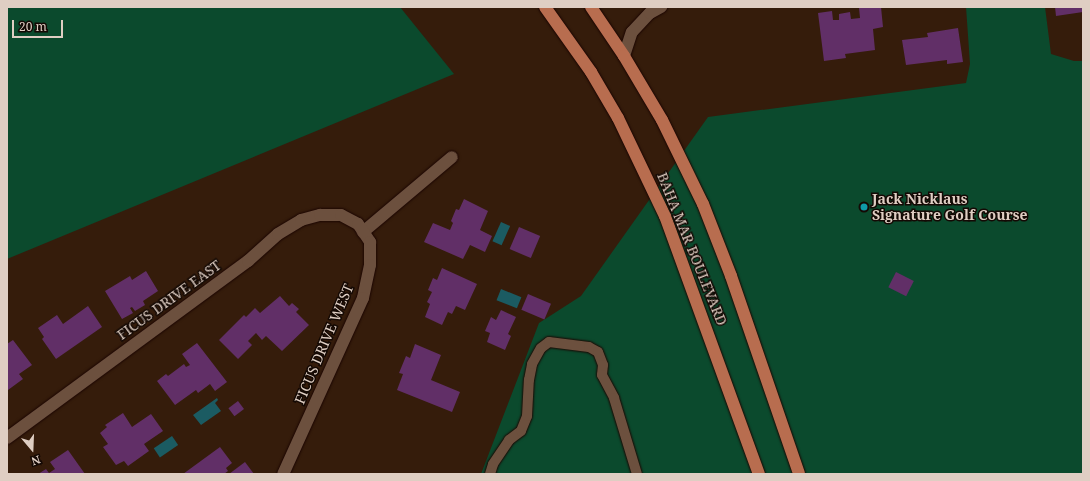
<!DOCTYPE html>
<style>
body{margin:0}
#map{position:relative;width:1090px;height:481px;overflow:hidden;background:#351c0b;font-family:"Noto Serif",serif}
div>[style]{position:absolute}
.green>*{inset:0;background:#0b4a2d}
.water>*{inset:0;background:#1b5b62;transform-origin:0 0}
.building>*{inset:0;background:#612f67;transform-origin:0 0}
.roads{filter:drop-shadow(0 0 1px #1b0500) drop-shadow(0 0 1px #1b0500)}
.lane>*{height:10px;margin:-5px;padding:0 5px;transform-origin:5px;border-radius:5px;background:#6c503e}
.street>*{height:12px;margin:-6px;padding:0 6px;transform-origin:6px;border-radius:6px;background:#6c503e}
.primary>*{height:12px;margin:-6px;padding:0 6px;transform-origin:6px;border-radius:6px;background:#b86d4f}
.dots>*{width:11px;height:11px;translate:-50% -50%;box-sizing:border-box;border:2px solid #140904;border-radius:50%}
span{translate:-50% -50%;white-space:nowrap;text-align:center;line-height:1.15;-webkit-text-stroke:3px #140904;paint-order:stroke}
.poi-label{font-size:14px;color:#dfcec3;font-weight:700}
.left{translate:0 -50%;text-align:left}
.street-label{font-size:14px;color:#dfcec3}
.frame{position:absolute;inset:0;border:8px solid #dfcec3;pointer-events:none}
.north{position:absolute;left:12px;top:429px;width:40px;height:40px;-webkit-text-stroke:3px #140904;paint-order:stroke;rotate:161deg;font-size:11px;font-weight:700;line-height:16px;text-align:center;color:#dfcec3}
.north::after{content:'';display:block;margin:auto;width:14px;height:18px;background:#dfcec3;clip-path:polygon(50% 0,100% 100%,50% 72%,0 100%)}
.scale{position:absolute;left:12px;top:20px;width:51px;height:18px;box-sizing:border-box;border:2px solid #dfcec3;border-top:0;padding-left:5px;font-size:12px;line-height:14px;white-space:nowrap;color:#dfcec3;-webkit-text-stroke:3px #140904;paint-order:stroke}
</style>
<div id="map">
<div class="green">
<i style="clip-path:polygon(7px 7px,400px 7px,454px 74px,7px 259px)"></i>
<i style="clip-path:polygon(966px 7px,1045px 7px,1051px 54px,1074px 61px,1083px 61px,1083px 474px,481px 474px,539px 323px,581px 296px,708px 117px,966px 83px,970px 64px)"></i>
</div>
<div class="water">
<i style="left:501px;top:222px;width:10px;height:21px;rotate:24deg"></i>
<i style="left:501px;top:289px;width:22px;height:12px;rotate:22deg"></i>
<i style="clip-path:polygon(217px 398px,218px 400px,215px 403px,221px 411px,201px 425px,193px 415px)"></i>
<i style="left:172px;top:436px;width:11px;height:22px;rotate:56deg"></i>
</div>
<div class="building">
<i style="clip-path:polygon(881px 7px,883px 27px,873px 29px,875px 50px,845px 54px,846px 58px,824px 61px,818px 13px,832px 11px,833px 20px,839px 20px,839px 14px,850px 12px,851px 19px,860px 18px,859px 8px)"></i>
<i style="clip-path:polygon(1055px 7px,1083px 7px,1083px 12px,1056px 16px)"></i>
<i style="clip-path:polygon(958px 28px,963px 62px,947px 64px,947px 60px,906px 65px,902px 40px,928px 37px,927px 33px)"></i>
<i style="clip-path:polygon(464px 199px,488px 211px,480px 230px,492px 236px,485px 252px,470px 245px,463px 259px,424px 242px,433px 223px,450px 230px,453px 223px,451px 221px,456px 209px,459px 210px)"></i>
<i style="left:519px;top:227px;width:23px;height:24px;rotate:23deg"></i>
<i style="clip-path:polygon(442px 268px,477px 284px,465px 310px,456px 306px,452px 314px,448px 312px,442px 325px,425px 317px,430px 304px,427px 302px,432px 292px,428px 290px,433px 278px,437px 280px)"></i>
<i style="clip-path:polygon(146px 271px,158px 291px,143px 301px,145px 305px,135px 311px,132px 307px,130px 308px,133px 313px,122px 319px,105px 291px,130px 276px,132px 280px)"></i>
<i style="left:896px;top:272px;width:20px;height:17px;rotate:27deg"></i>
<i style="left:528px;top:294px;width:25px;height:17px;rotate:23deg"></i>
<i style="clip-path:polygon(280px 296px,289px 306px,292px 303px,299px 309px,296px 312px,309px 325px,282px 351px,266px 336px,262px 340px,256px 333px,248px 341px,252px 345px,238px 359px,219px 340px,244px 315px,246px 317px,255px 308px,260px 313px)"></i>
<i style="clip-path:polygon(88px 306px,102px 327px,56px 359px,42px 339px,44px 337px,38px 328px,57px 315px,63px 324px)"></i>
<i style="clip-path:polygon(501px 310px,516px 317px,508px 334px,511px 336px,505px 350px,487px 342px,490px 333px,485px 331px,491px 317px,496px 320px)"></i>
<i style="clip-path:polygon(13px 340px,32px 365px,19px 374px,23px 379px,8px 390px,7px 344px)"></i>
<i style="clip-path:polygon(197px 343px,227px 382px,215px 391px,210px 384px,198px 393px,196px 390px,175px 405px,157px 381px,166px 374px,168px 376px,184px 364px,186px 367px,190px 365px,182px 354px)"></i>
<i style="clip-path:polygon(415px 344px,441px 355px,431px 380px,460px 392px,452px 412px,397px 390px,403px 374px,399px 373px,406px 356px,410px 358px)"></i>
<i style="left:238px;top:401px;width:10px;height:12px;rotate:53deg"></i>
<i style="clip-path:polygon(123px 413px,132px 427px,151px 414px,163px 431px,144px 444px,149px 451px,128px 466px,124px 461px,116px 465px,103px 447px,108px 444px,100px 433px,107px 427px,105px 425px)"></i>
<i style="clip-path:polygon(220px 447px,232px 463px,226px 468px,228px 471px,224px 474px,183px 474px)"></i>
<i style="clip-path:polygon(68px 450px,85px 474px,38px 474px,46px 469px,49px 473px,55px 469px,50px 462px)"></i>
<i style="clip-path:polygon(245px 462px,254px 474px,229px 474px)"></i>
</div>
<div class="roads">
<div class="lane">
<i style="left:490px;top:474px;width:10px;rotate:-73deg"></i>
<i style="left:493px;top:464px;width:29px;rotate:-56deg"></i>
<i style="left:509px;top:440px;width:15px;rotate:-37deg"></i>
<i style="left:521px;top:431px;width:16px;rotate:-68deg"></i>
<i style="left:527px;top:416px;width:36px;rotate:-87deg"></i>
<i style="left:529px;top:380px;width:16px;rotate:-79deg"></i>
<i style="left:532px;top:364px;width:18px;rotate:-61deg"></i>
<i style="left:541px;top:348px;width:10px;rotate:-37deg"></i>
<i style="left:549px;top:342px;width:40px;rotate:7.1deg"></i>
<i style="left:589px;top:347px;width:10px;rotate:29deg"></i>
<i style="left:598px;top:352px;width:14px;rotate:69deg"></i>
<i style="left:603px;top:365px;width:10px;rotate:96deg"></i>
<i style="left:602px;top:375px;width:26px;rotate:62deg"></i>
<i style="left:614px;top:398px;width:79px;rotate:73.2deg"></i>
</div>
<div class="street">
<i style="left:624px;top:56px;width:25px;rotate:-72deg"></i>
<i style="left:632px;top:32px;width:26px;rotate:-47deg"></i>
<i style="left:650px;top:13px;width:13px;rotate:-29deg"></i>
<i style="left:363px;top:232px;width:116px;rotate:-40.1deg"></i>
<i style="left:7px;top:438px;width:299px;rotate:-36.3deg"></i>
<i style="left:248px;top:261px;width:40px;rotate:-42deg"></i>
<i style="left:278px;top:234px;width:27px;rotate:-31deg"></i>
<i style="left:301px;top:220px;width:20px;rotate:-15deg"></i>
<i style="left:320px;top:215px;width:21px"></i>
<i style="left:341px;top:215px;width:19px;rotate:28deg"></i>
<i style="left:358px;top:224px;width:22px;rotate:56deg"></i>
<i style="left:370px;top:242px;width:23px;rotate:90deg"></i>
<i style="left:370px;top:265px;width:34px;rotate:102deg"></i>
<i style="left:363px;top:298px;width:193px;rotate:114.4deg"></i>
</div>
<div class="primary">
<i style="left:545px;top:7px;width:80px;rotate:54.7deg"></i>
<i style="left:591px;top:72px;width:53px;rotate:59.6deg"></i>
<i style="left:618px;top:118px;width:109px;rotate:64.4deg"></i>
<i style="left:665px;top:216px;width:275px;rotate:70deg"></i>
<i style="left:591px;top:7px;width:59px;rotate:56deg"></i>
<i style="left:624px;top:56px;width:74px;rotate:59.3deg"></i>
<i style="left:662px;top:120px;width:93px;rotate:64deg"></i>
<i style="left:703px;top:204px;width:77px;rotate:68.7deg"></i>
<i style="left:731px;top:276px;width:209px;rotate:71deg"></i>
</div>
</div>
<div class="dots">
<i style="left:864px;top:207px;background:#0f9aa8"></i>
</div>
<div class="poi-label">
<span class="left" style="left:872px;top:207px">Jack Nicklaus<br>Signature Golf Course</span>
</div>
<div class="street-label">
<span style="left:692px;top:249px;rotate:68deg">BAHA MAR BOULEVARD</span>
<span style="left:169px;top:300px;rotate:-36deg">FICUS DRIVE EAST</span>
<span style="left:324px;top:344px;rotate:-67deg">FICUS DRIVE WEST</span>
</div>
<div class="frame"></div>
<div class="north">N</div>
<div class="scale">20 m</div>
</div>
